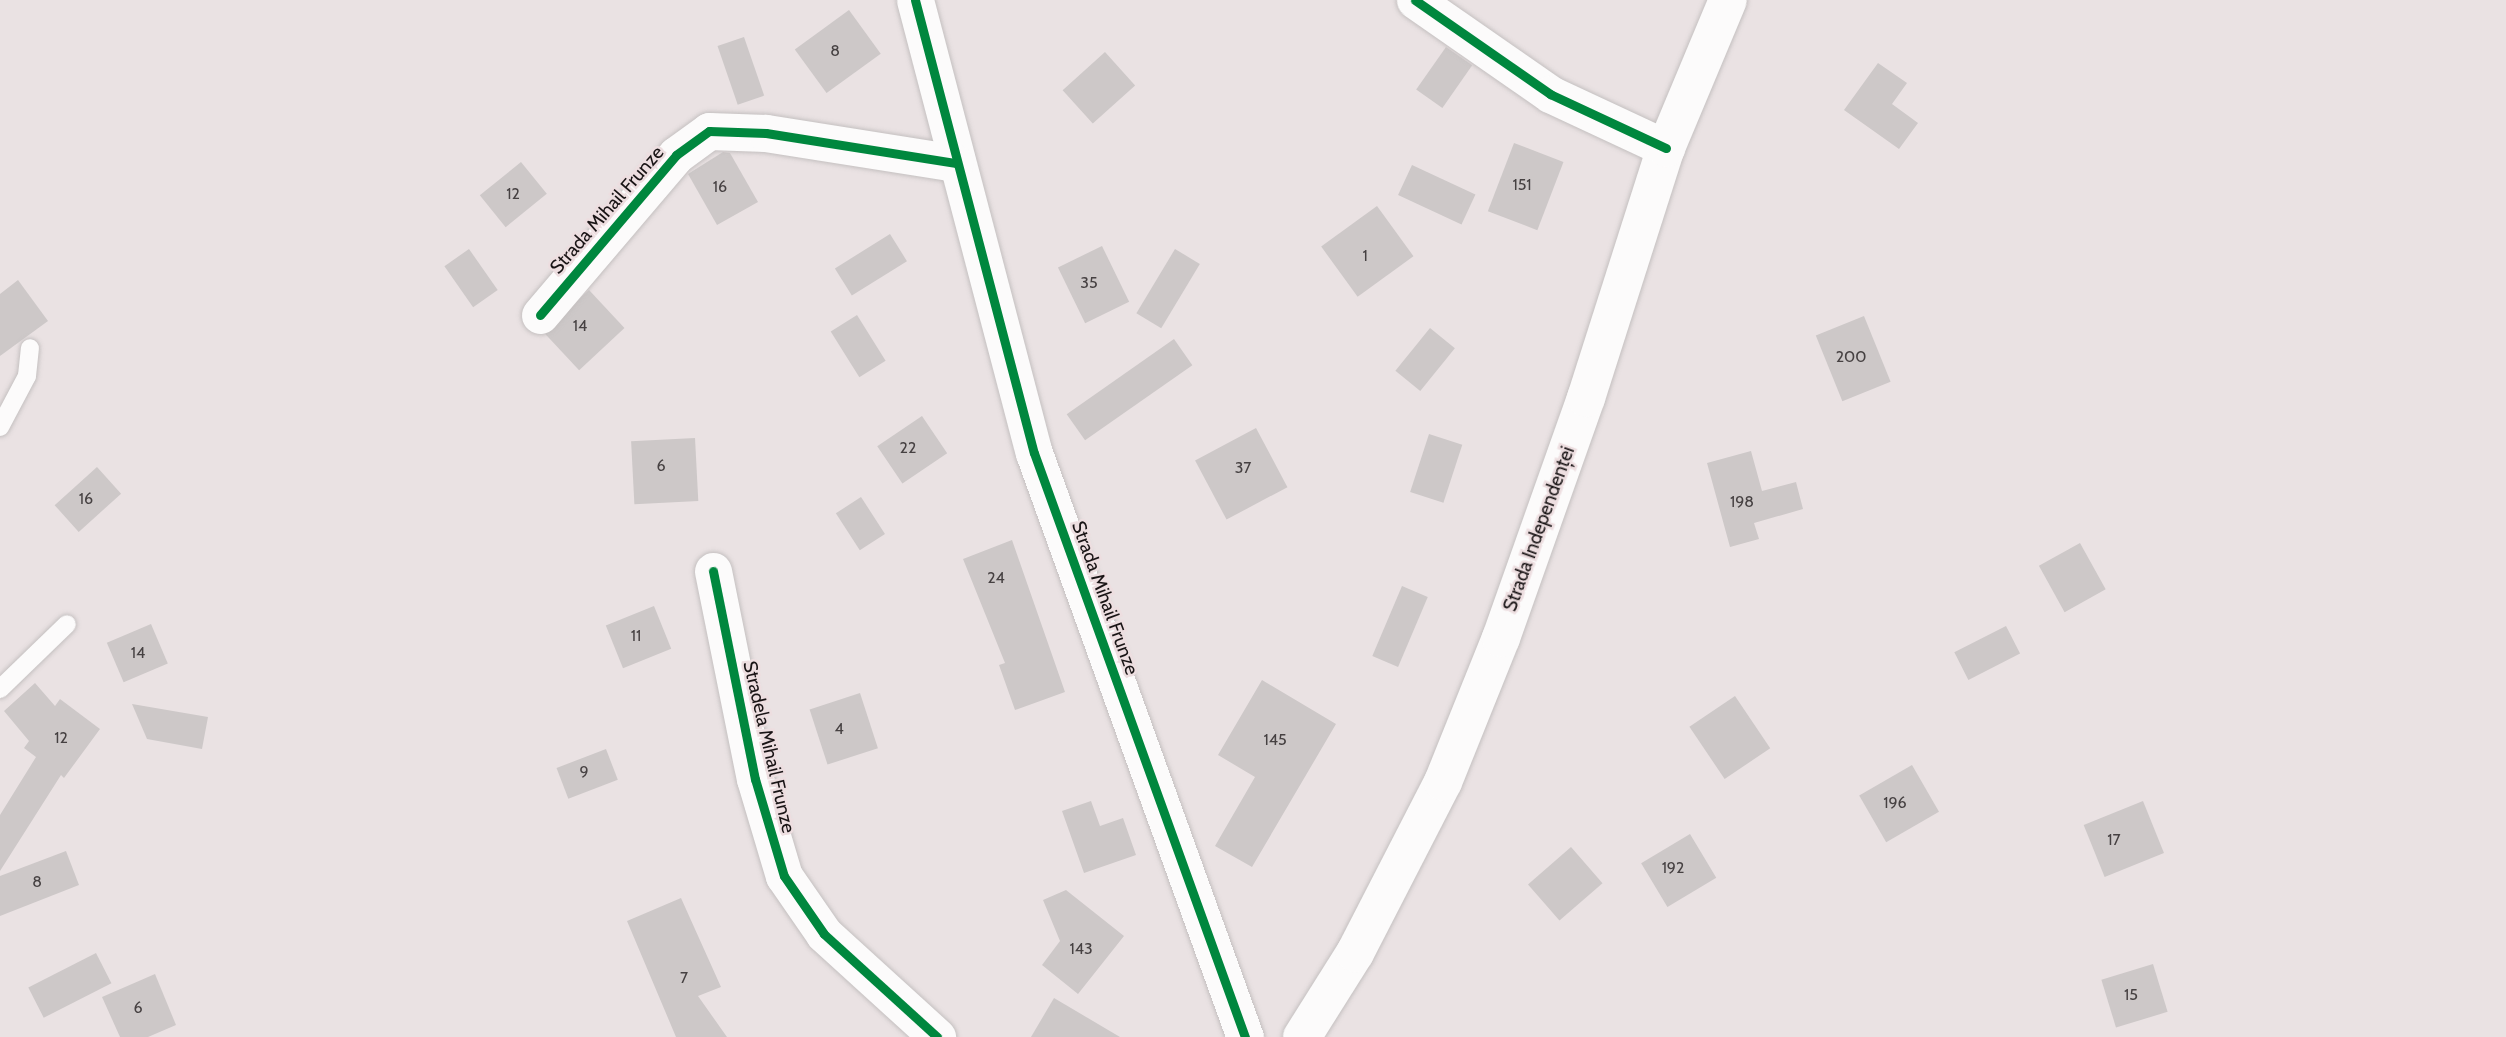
<!DOCTYPE html>
<meta charset="utf-8">
<style>
body{margin:0}
#map{position:relative;width:2506px;height:1037px;overflow:hidden;background:#eae2e3;font-family:Cabin,sans-serif}
div>[style]{position:absolute}
.building>*{inset:0;background:#cdc8c8;transform-origin:0 0}
.roads{filter:drop-shadow(0 0 2px #c4c0c0) drop-shadow(0 0 2px #c4c0c0)}
.lane>*{height:18px;margin:-9px;padding:0 9px;transform-origin:9px;border-radius:9px;background:#fcfbfb}
.street>*{height:37px;margin:-18.5px;padding:0 18.5px;transform-origin:18.5px;border-radius:18.5px;background:#fcfbfb}
.secondary>*{height:38px;margin:-19px;padding:0 19px;transform-origin:19px;border-radius:19px;background:#fcfbfb}
.cycleway>*{height:9px;margin:-4.5px;padding:0 4.5px;transform-origin:4.5px;border-radius:4.5px;background:#00873e}
span{translate:-50% -50%;white-space:nowrap;text-align:center;line-height:1.15;-webkit-text-stroke:5px #eddee0;paint-order:stroke}
.number-label{font-size:16px;color:#464142}
.number-label span{-webkit-text-stroke-width:0}
.street-label{font-size:19px;color:#191415}
</style>
<div id="map">
<div class="building">
<i style="left:849px;top:10px;width:54px;height:67px;rotate:54deg"></i>
<i style="left:744px;top:37px;width:62px;height:28px;rotate:71deg"></i>
<i style="left:1446px;top:47px;width:32px;height:52px;rotate:35deg"></i>
<i style="left:1105px;top:52px;width:45px;height:57px;rotate:48deg"></i>
<i style="clip-path:polygon(1878px 63px,1907px 83px,1892px 104px,1918px 123px,1899px 149px,1844px 110px)"></i>
<i style="left:1514px;top:143px;width:53px;height:73px;rotate:21deg"></i>
<i style="clip-path:polygon(723px 152px,730px 153px,758px 202px,717px 225px,688px 174px)"></i>
<i style="left:521px;top:162px;width:41px;height:53px;rotate:51deg"></i>
<i style="left:1412px;top:165px;width:70px;height:33px;rotate:25deg"></i>
<i style="left:1377px;top:206px;width:62px;height:69px;rotate:54deg"></i>
<i style="left:890px;top:234px;width:32px;height:65px;rotate:58deg"></i>
<i style="left:1102px;top:246px;width:62px;height:49px;rotate:64deg"></i>
<i style="left:469px;top:249px;width:50px;height:30px;rotate:55deg"></i>
<i style="left:1175px;top:249px;width:29px;height:75px;rotate:31deg"></i>
<i style="clip-path:polygon(18px 280px,48px 321px,0 356px,0 294px)"></i>
<i style="left:589px;top:290px;width:52px;height:62px;rotate:47deg"></i>
<i style="left:857px;top:315px;width:54px;height:31px;rotate:58deg"></i>
<i style="left:1864px;top:316px;width:71px;height:52px;rotate:68deg"></i>
<i style="left:1430px;top:328px;width:32px;height:55px;rotate:39deg"></i>
<i style="left:1174px;top:339px;width:32px;height:131px;rotate:55deg"></i>
<i style="left:922px;top:416px;width:45px;height:54px;rotate:56deg"></i>
<i style="left:1256px;top:428px;width:67px;height:69px;rotate:62deg"></i>
<i style="left:1429px;top:434px;width:35px;height:61px;rotate:18deg"></i>
<i style="left:695px;top:438px;width:63px;height:64px;rotate:87deg"></i>
<i style="clip-path:polygon(1751px 451px,1762px 491px,1796px 482px,1803px 509px,1754px 523px,1759px 539px,1730px 547px,1707px 463px)"></i>
<i style="left:97px;top:467px;width:36px;height:57px;rotate:48deg"></i>
<i style="left:861px;top:497px;width:44px;height:30px;rotate:57deg"></i>
<i style="clip-path:polygon(1012px 540px,1065px 692px,1015px 710px,999px 665px,1005px 663px,963px 559px)"></i>
<i style="left:2080px;top:543px;width:53px;height:47px;rotate:61deg"></i>
<i style="left:1402px;top:586px;width:28px;height:76px;rotate:23deg"></i>
<i style="left:654px;top:606px;width:46px;height:52px;rotate:68deg"></i>
<i style="left:151px;top:624px;width:43px;height:48px;rotate:67deg"></i>
<i style="left:2006px;top:626px;width:31px;height:58px;rotate:63deg"></i>
<i style="clip-path:polygon(1262px 680px,1336px 724px,1252px 867px,1215px 846px,1255px 777px,1218px 755px)"></i>
<i style="clip-path:polygon(35px 683px,55px 706px,60px 699px,100px 729px,64px 778px,61px 775px,0 871px,0 815px,36px 757px,24px 748px,29px 741px,4px 711px)"></i>
<i style="left:860px;top:693px;width:58px;height:53px;rotate:72deg"></i>
<i style="left:1735px;top:696px;width:63px;height:55px;rotate:56deg"></i>
<i style="clip-path:polygon(132px 704px,208px 717px,202px 749px,147px 739px)"></i>
<i style="left:606px;top:749px;width:33px;height:53px;rotate:69deg"></i>
<i style="left:1912px;top:765px;width:54px;height:61px;rotate:60deg"></i>
<i style="clip-path:polygon(1091px 801px,1100px 826px,1123px 818px,1136px 855px,1084px 873px,1062px 811px)"></i>
<i style="left:2143px;top:801px;width:56px;height:64px;rotate:68deg"></i>
<i style="left:1690px;top:834px;width:51px;height:57px;rotate:59deg"></i>
<i style="left:1571px;top:847px;width:48px;height:57px;rotate:49deg"></i>
<i style="clip-path:polygon(66px 851px,79px 885px,0 916px,0 876px)"></i>
<i style="clip-path:polygon(1066px 890px,1124px 936px,1078px 994px,1042px 965px,1060px 941px,1043px 900px)"></i>
<i style="clip-path:polygon(681px 898px,721px 987px,698px 996px,727px 1037px,676px 1037px,627px 921px)"></i>
<i style="left:96px;top:953px;width:34px;height:76px;rotate:63deg"></i>
<i style="left:2153px;top:964px;width:50px;height:54px;rotate:73deg"></i>
<i style="clip-path:polygon(155px 974px,176px 1025px,148px 1037px,120px 1037px,102px 997px)"></i>
<i style="clip-path:polygon(1054px 998px,1120px 1037px,1031px 1037px)"></i>
</div>
<div class="roads">
<div class="lane">
<i style="left:0;top:427px;width:58px;rotate:-62.1deg"></i>
<i style="left:27px;top:376px;width:28px;rotate:-84deg"></i>
<i style="left:0;top:689px;width:93px;rotate:-44.1deg"></i>
</div>
<div class="street">
<i style="left:915px;top:0;width:468px;rotate:75.3deg"></i>
<i style="left:1034px;top:453px;width:621px;rotate:70.14deg"></i>
<i style="left:1415px;top:0;width:165px;rotate:34.8deg"></i>
<i style="left:1550px;top:94px;width:128px;rotate:25deg"></i>
<i style="left:540px;top:315px;width:210px;rotate:-49.6deg"></i>
<i style="left:676px;top:155px;width:41px;rotate:-36deg"></i>
<i style="left:709px;top:131px;width:57px;rotate:2deg"></i>
<i style="left:766px;top:133px;width:191px;rotate:9deg"></i>
<i style="left:713px;top:571px;width:212px;rotate:78.6deg"></i>
<i style="left:755px;top:779px;width:101px;rotate:73.4deg"></i>
<i style="left:784px;top:876px;width:70px;rotate:55.4deg"></i>
<i style="left:824px;top:934px;width:153px;rotate:42.3deg"></i>
</div>
<div class="secondary">
<i style="left:1302px;top:1037px;width:99px;rotate:-57.8deg"></i>
<i style="left:1355px;top:953px;width:192px;rotate:-62.8deg"></i>
<i style="left:1443px;top:782px;width:155px;rotate:-68.1deg"></i>
<i style="left:1501px;top:638px;width:255px;rotate:-70.5deg"></i>
<i style="left:1586px;top:398px;width:262px;rotate:-72.3deg"></i>
<i style="left:1666px;top:148px;width:160px;rotate:-67.3deg"></i>
</div>
</div>
<div class="cycleway">
<i style="left:915px;top:0;width:468px;rotate:75.3deg"></i>
<i style="left:1034px;top:453px;width:621px;rotate:70.14deg"></i>
<i style="left:1415px;top:0;width:165px;rotate:34.8deg"></i>
<i style="left:1550px;top:94px;width:128px;rotate:25deg"></i>
<i style="left:540px;top:315px;width:210px;rotate:-49.6deg"></i>
<i style="left:676px;top:155px;width:41px;rotate:-36deg"></i>
<i style="left:709px;top:131px;width:57px;rotate:2deg"></i>
<i style="left:766px;top:133px;width:191px;rotate:9deg"></i>
<i style="left:713px;top:571px;width:212px;rotate:78.6deg"></i>
<i style="left:755px;top:779px;width:101px;rotate:73.4deg"></i>
<i style="left:784px;top:876px;width:70px;rotate:55.4deg"></i>
<i style="left:824px;top:934px;width:153px;rotate:42.3deg"></i>
</div>
<div class="number-label">
<span style="left:835px;top:51px">8</span>
<span style="left:1522px;top:185px">151</span>
<span style="left:720px;top:187px">16</span>
<span style="left:513px;top:194px">12</span>
<span style="left:1365px;top:256px">1</span>
<span style="left:1089px;top:283px">35</span>
<span style="left:580px;top:326px">14</span>
<span style="left:1851px;top:357px">200</span>
<span style="left:908px;top:448px">22</span>
<span style="left:661px;top:466px">6</span>
<span style="left:1243px;top:468px">37</span>
<span style="left:86px;top:499px">16</span>
<span style="left:1742px;top:502px">198</span>
<span style="left:996px;top:578px">24</span>
<span style="left:636px;top:636px">11</span>
<span style="left:138px;top:653px">14</span>
<span style="left:839px;top:729px">4</span>
<span style="left:61px;top:738px">12</span>
<span style="left:1275px;top:740px">145</span>
<span style="left:584px;top:772px">9</span>
<span style="left:1895px;top:803px">196</span>
<span style="left:2114px;top:840px">17</span>
<span style="left:1673px;top:868px">192</span>
<span style="left:37px;top:882px">8</span>
<span style="left:1081px;top:949px">143</span>
<span style="left:684px;top:978px">7</span>
<span style="left:2131px;top:995px">15</span>
<span style="left:138px;top:1008px">6</span>
</div>
<div class="street-label">
<span style="left:607px;top:210px;rotate:-49deg">Strada Mihail Frunze</span>
<span style="left:1539px;top:529px;rotate:-70deg">Strada Independenței</span>
<span style="left:1105px;top:598px;rotate:70deg">Strada Mihail Frunze</span>
<span style="left:769px;top:747px;rotate:77deg">Stradela Mihail Frunze</span>
</div>
</div>
